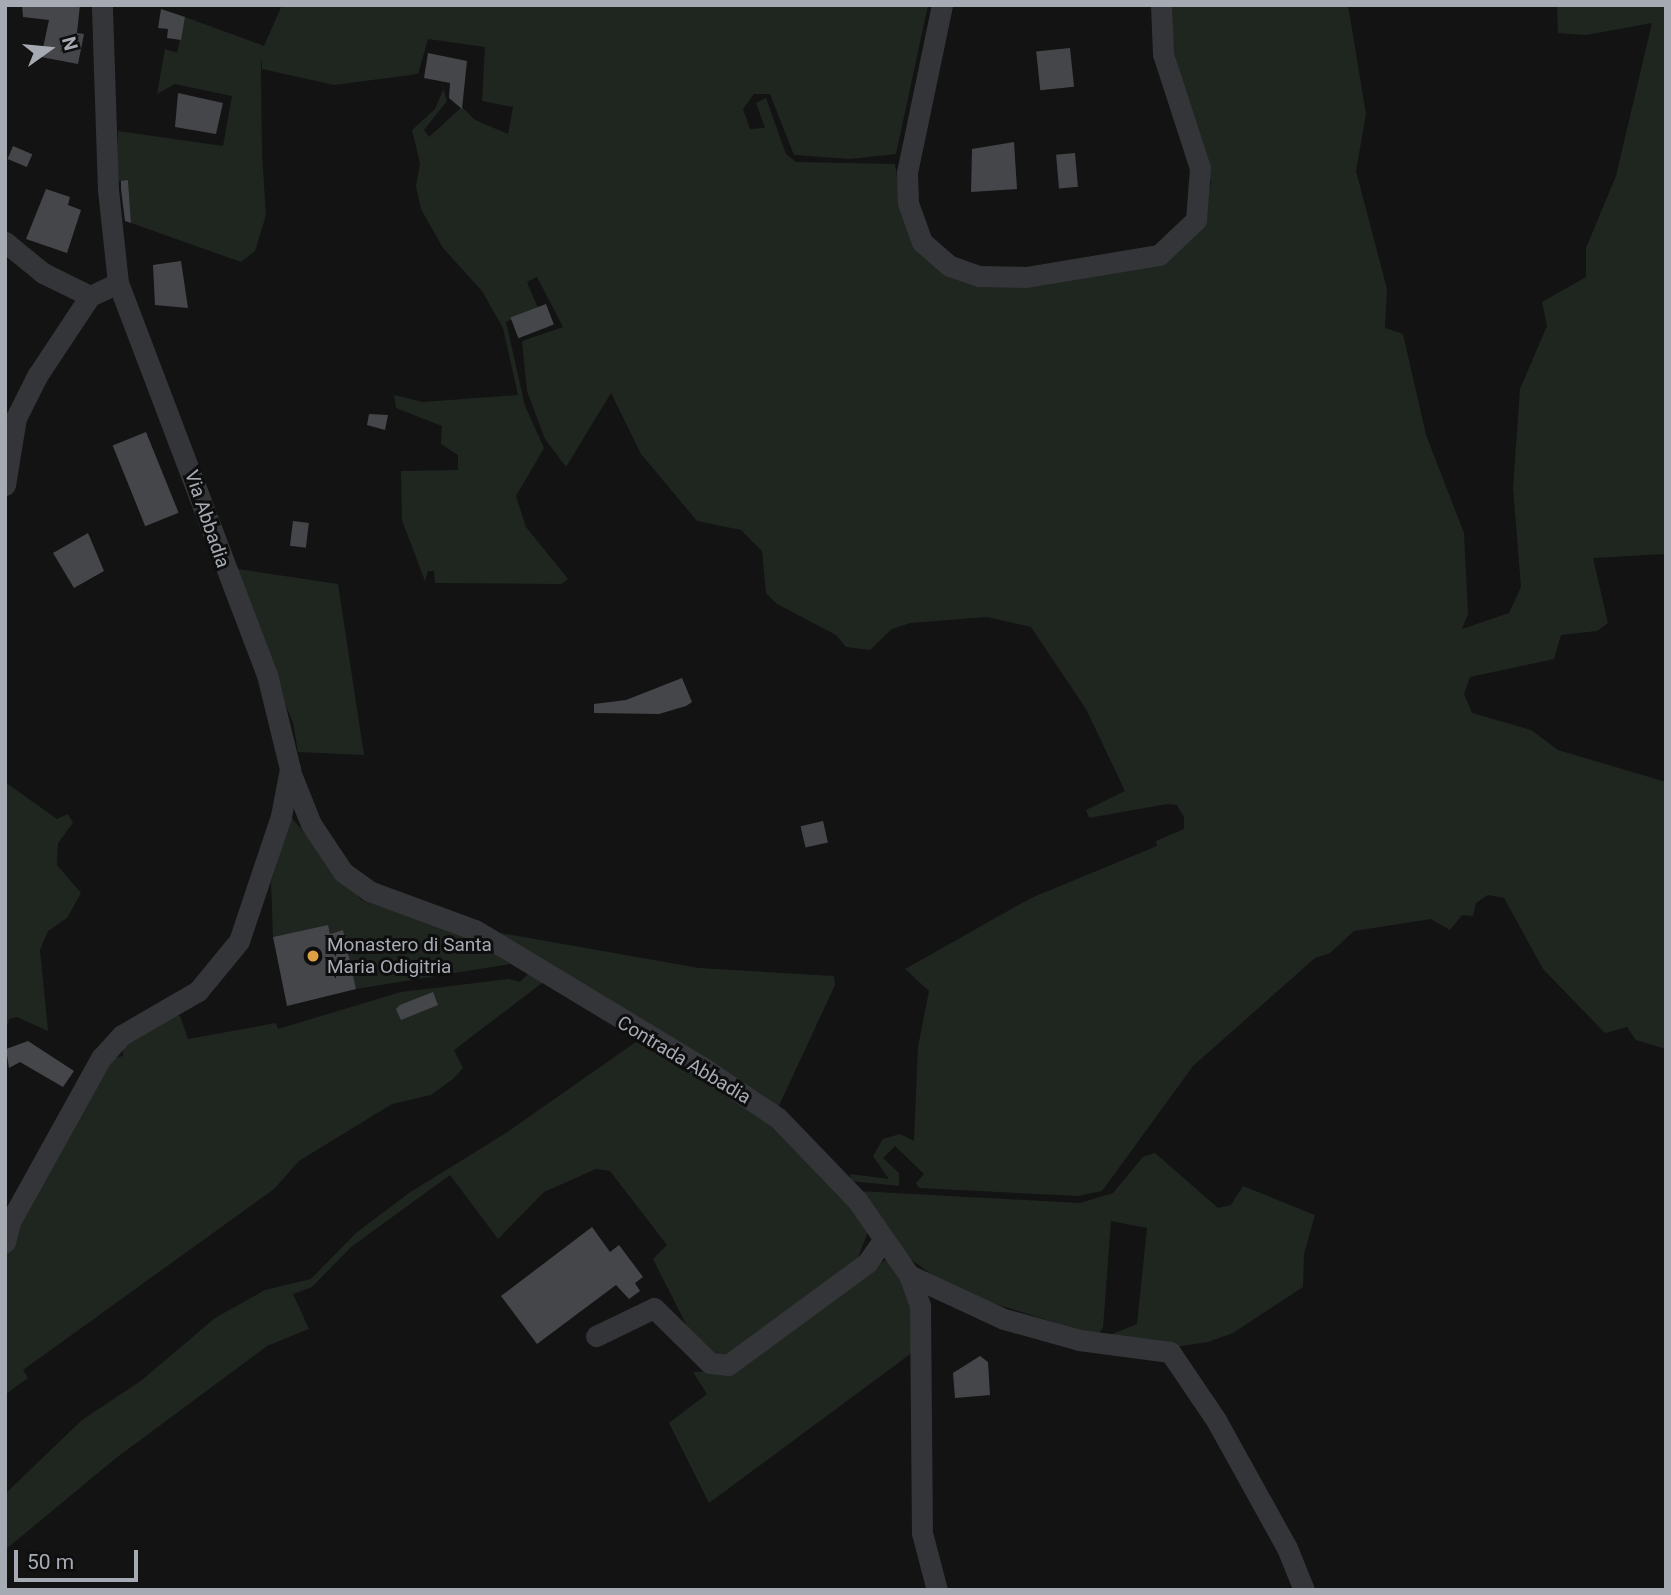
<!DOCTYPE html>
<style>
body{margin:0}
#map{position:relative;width:1671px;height:1595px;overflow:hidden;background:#131314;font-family:Roboto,sans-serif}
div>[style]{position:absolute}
.green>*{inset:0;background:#1f2620}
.building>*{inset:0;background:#454649;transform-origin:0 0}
.minor>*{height:21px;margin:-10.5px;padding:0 10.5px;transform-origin:10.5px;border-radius:10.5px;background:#343538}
.dots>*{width:19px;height:19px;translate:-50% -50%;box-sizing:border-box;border:4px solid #0e0e0f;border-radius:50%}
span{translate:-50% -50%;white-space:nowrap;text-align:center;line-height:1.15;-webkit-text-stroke:6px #0e0e0f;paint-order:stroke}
.street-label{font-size:19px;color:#a6aab3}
.poi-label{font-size:19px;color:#a6aab3}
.left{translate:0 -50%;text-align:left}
.frame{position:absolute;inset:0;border:7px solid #a6aab3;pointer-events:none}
.north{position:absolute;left:14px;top:14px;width:70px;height:70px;-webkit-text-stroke:5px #0e0e0f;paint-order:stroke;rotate:75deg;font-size:19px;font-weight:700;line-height:28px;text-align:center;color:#a6aab3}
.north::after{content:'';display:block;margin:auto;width:24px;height:32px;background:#a6aab3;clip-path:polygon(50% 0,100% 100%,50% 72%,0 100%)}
.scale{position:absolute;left:14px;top:1550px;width:124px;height:32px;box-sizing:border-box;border:4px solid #a6aab3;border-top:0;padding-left:9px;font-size:21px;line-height:24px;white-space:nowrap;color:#a6aab3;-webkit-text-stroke:5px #0e0e0f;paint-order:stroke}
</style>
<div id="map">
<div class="green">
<i style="clip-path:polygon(282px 5px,928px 5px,896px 154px,850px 159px,794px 155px,770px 94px,754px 94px,743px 109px,750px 129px,765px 128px,756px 103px,766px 98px,786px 154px,796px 162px,895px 164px,902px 212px,925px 244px,993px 275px,1170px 256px,1195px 236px,1211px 183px,1173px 49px,1172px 5px,1348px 5px,1366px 114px,1356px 171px,1387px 289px,1385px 328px,1403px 334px,1426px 435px,1464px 533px,1468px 614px,1462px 629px,1509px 613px,1521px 587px,1513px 488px,1520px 389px,1547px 326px,1542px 302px,1586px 277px,1586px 248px,1616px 176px,1652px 23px,1586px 35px,1558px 33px,1557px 5px,1666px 5px,1666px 554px,1593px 558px,1608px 623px,1597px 631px,1561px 635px,1554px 659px,1470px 677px,1464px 694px,1472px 713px,1531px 730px,1558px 750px,1666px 782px,1666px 1049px,1636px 1040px,1627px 1027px,1605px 1033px,1543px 969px,1504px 898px,1488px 895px,1476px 903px,1473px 916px,1462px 915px,1450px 930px,1431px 919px,1354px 931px,1330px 953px,1315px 958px,1193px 1066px,1102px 1191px,1078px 1196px,919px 1188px,916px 1183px,924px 1174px,895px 1146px,883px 1158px,899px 1173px,899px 1186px,851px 1181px,850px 1174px,889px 1179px,873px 1156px,883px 1139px,900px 1134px,914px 1141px,918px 1047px,929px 991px,905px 969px,1031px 898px,1157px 846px,1156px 841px,1184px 829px,1184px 817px,1177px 805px,1167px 804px,1089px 818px,1086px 810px,1125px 791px,1086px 709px,1031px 627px,987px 617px,910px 623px,892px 629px,870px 650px,846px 647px,836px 635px,777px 604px,766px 593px,762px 551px,741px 530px,697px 521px,641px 454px,611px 393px,566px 467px,545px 439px,527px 391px,522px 341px,563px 327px,537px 277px,527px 282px,538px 308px,506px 322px,525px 406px,544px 448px,516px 496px,526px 527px,568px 579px,561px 584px,435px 583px,434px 571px,428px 571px,425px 581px,402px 520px,401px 471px,458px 470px,458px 455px,441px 444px,442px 426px,396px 408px,394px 395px,423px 402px,518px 395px,503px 328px,482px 291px,443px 248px,421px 209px,416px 186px,420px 163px,412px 130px,435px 109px,443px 90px,440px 78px,447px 101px,424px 130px,429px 137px,462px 107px,475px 120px,508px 134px,513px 107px,482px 101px,485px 47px,428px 39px,418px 74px,334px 85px,262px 69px,262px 58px,261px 66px,262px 153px,266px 215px,255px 251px,241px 262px,131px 223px,128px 181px,117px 181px,118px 131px,223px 146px,232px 96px,175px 84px,157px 94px,165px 49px,177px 53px,185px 17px,264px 46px)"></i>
<i style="clip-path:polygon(231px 568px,338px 584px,364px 755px,298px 752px,293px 723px)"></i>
<i style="clip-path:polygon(5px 782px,57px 819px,68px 814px,73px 823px,58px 843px,57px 865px,81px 893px,67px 918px,48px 931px,40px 950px,48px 1031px,17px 1017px,9px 1019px,5px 1031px)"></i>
<i style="clip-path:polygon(291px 817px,361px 900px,462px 932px,510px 964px,356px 989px,343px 930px,330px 934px,328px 926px,273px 937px,271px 882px)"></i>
<i style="clip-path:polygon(489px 931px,699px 968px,834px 976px,835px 985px,777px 1110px)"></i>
<i style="clip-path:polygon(530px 972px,546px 980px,454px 1050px,463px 1068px,454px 1078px,431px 1095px,392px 1104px,299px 1161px,274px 1189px,23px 1370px,28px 1378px,6px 1394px,5px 1243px,98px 1062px,123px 1056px,123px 1044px,173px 1015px,180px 1016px,188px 1039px,276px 1023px,278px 1029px,401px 992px,509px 979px,520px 982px)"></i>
<i style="clip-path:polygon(643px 1037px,807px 1150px,869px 1229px,856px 1263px,735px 1355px,718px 1358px,691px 1334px,653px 1259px,667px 1245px,610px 1171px,596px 1169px,544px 1192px,498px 1239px,450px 1175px,351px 1247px,312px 1287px,293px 1294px,309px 1329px,267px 1346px,116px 1458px,5px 1550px,5px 1494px,82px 1420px,142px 1380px,215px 1318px,265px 1290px,311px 1279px,356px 1233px,409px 1193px,506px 1133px)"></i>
<i style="clip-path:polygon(1155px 1153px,1218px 1208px,1231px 1205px,1243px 1186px,1315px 1215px,1304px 1254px,1303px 1287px,1233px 1333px,1208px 1342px,1168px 1348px,1105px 1337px,1137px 1324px,1147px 1228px,1111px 1221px,1103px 1328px,1097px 1336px,977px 1298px,935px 1277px,905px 1255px,858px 1191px,1080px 1203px,1113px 1193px,1143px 1157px)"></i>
<i style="clip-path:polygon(890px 1257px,907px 1287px,919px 1334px,913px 1352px,709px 1503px,669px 1423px,707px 1394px,693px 1372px,719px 1371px)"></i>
</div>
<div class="building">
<i style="clip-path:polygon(22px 5px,80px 5px,77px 33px,84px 34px,78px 64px,41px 57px,49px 20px,23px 17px)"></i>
<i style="clip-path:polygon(161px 9px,185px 17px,181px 40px,167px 38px,168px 29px,158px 28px)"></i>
<i style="left:1070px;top:48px;width:39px;height:34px;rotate:84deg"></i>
<i style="clip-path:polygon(428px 53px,467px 61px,462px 109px,449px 98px,450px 83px,424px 78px)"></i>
<i style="clip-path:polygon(178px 93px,223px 103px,216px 134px,175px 127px)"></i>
<i style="clip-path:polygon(1014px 142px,1017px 189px,971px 192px,972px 149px)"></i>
<i style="left:13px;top:146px;width:21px;height:14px;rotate:23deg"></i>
<i style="left:1075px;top:153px;width:34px;height:19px;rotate:85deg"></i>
<i style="clip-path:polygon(128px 180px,131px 223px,125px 221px,121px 189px,121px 181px)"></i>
<i style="clip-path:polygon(46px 189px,70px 197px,68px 205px,81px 210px,67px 253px,26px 239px)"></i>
<i style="clip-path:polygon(181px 261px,188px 308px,155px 305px,153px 265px)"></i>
<i style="left:546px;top:304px;width:22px;height:38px;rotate:69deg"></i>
<i style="clip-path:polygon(369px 414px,388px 415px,385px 430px,367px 425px)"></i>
<i style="left:146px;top:432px;width:87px;height:36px;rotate:68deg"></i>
<i style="left:293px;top:521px;width:16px;height:25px;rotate:7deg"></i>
<i style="clip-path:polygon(88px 533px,104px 571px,74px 588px,53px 553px)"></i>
<i style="clip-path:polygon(682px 678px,692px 702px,686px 706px,659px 714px,594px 713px,594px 704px,626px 700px)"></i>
<i style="left:823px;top:821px;width:22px;height:23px;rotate:77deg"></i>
<i style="clip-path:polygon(328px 925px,330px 934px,343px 930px,356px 989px,287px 1006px,273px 937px)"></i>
<i style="clip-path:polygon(433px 992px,438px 1005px,401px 1020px,396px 1009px,400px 1005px)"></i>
<i style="clip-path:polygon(28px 1041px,74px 1071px,63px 1087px,20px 1062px,9px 1068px,6px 1049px)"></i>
<i style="clip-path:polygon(592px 1227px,610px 1252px,619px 1245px,643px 1277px,635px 1283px,640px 1291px,629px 1299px,616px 1285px,537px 1344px,501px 1296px)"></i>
<i style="clip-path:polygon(980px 1356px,988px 1362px,990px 1395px,955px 1398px,953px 1373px)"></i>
</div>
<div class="minor">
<i style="left:942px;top:5px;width:172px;rotate:101.8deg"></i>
<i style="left:907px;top:173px;width:30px;rotate:88deg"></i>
<i style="left:908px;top:203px;width:41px;rotate:70.3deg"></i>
<i style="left:922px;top:242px;width:37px;rotate:41deg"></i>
<i style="left:950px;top:266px;width:31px;rotate:19deg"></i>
<i style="left:979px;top:276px;width:47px;rotate:1.2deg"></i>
<i style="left:1026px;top:277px;width:135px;rotate:-9.4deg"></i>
<i style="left:1159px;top:255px;width:51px;rotate:-43.4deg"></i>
<i style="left:1196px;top:220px;width:52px;rotate:-85.6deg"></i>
<i style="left:1200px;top:168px;width:120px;rotate:-108deg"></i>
<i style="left:1163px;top:54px;width:49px;rotate:-92.3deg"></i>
<i style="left:5px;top:242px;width:49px;rotate:39.2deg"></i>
<i style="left:43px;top:273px;width:52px;rotate:26.1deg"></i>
<i style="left:5px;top:485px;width:68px;rotate:-80.7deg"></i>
<i style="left:16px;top:418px;width:47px;rotate:-63.4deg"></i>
<i style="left:37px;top:376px;width:96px;rotate:-56.5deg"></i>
<i style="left:90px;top:296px;width:31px;rotate:-25deg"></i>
<i style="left:291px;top:774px;width:54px;rotate:68.2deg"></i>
<i style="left:311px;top:824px;width:58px;rotate:56.3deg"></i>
<i style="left:343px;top:872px;width:32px;rotate:36deg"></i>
<i style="left:369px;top:891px;width:113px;rotate:20.2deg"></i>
<i style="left:475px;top:930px;width:265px;rotate:31.1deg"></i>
<i style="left:702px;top:1067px;width:92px;rotate:33.9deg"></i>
<i style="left:778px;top:1118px;width:114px;rotate:46.1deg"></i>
<i style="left:857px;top:1200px;width:91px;rotate:55.3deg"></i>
<i style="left:909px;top:1275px;width:33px;rotate:70deg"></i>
<i style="left:920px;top:1306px;width:227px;rotate:89.5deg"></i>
<i style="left:922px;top:1533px;width:59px;rotate:75.3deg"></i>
<i style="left:5px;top:1242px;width:21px;rotate:-76deg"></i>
<i style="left:10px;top:1222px;width:188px;rotate:-61deg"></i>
<i style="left:101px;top:1058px;width:31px;rotate:-48deg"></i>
<i style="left:122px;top:1035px;width:88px;rotate:-30.1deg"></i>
<i style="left:198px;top:991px;width:65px;rotate:-50.6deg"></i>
<i style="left:239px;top:941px;width:132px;rotate:-71.4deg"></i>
<i style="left:281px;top:816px;width:48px;rotate:-79.2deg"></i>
<i style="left:290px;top:769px;width:97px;rotate:-103.7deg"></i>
<i style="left:267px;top:675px;width:419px;rotate:-110.8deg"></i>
<i style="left:118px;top:283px;width:94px;rotate:-96.1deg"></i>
<i style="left:108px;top:190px;width:185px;rotate:-91.9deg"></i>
<i style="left:909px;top:1275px;width:105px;rotate:24.9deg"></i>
<i style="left:1004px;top:1319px;width:78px;rotate:15.6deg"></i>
<i style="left:1079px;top:1340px;width:92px;rotate:7.5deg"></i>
<i style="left:1170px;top:1352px;width:82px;rotate:55.9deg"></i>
<i style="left:1216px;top:1420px;width:146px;rotate:61deg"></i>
<i style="left:1287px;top:1548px;width:45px;rotate:68deg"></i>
<i style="left:596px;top:1336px;width:64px;rotate:-25.8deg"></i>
<i style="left:654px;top:1308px;width:78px;rotate:44.5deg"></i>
<i style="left:710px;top:1363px;width:18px;rotate:6deg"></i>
<i style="left:728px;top:1365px;width:172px;rotate:-36.3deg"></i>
<i style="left:867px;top:1263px;width:29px;rotate:-55deg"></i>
</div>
<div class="dots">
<i style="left:313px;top:956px;background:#dd9f42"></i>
</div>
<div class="street-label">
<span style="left:207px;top:519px;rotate:71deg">Via Abbadia</span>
<span style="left:684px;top:1060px;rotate:31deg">Contrada Abbadia</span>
</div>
<div class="poi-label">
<span class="left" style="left:327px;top:956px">Monastero di Santa<br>Maria Odigitria</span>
</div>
<div class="frame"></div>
<div class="north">N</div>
<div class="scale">50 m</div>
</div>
